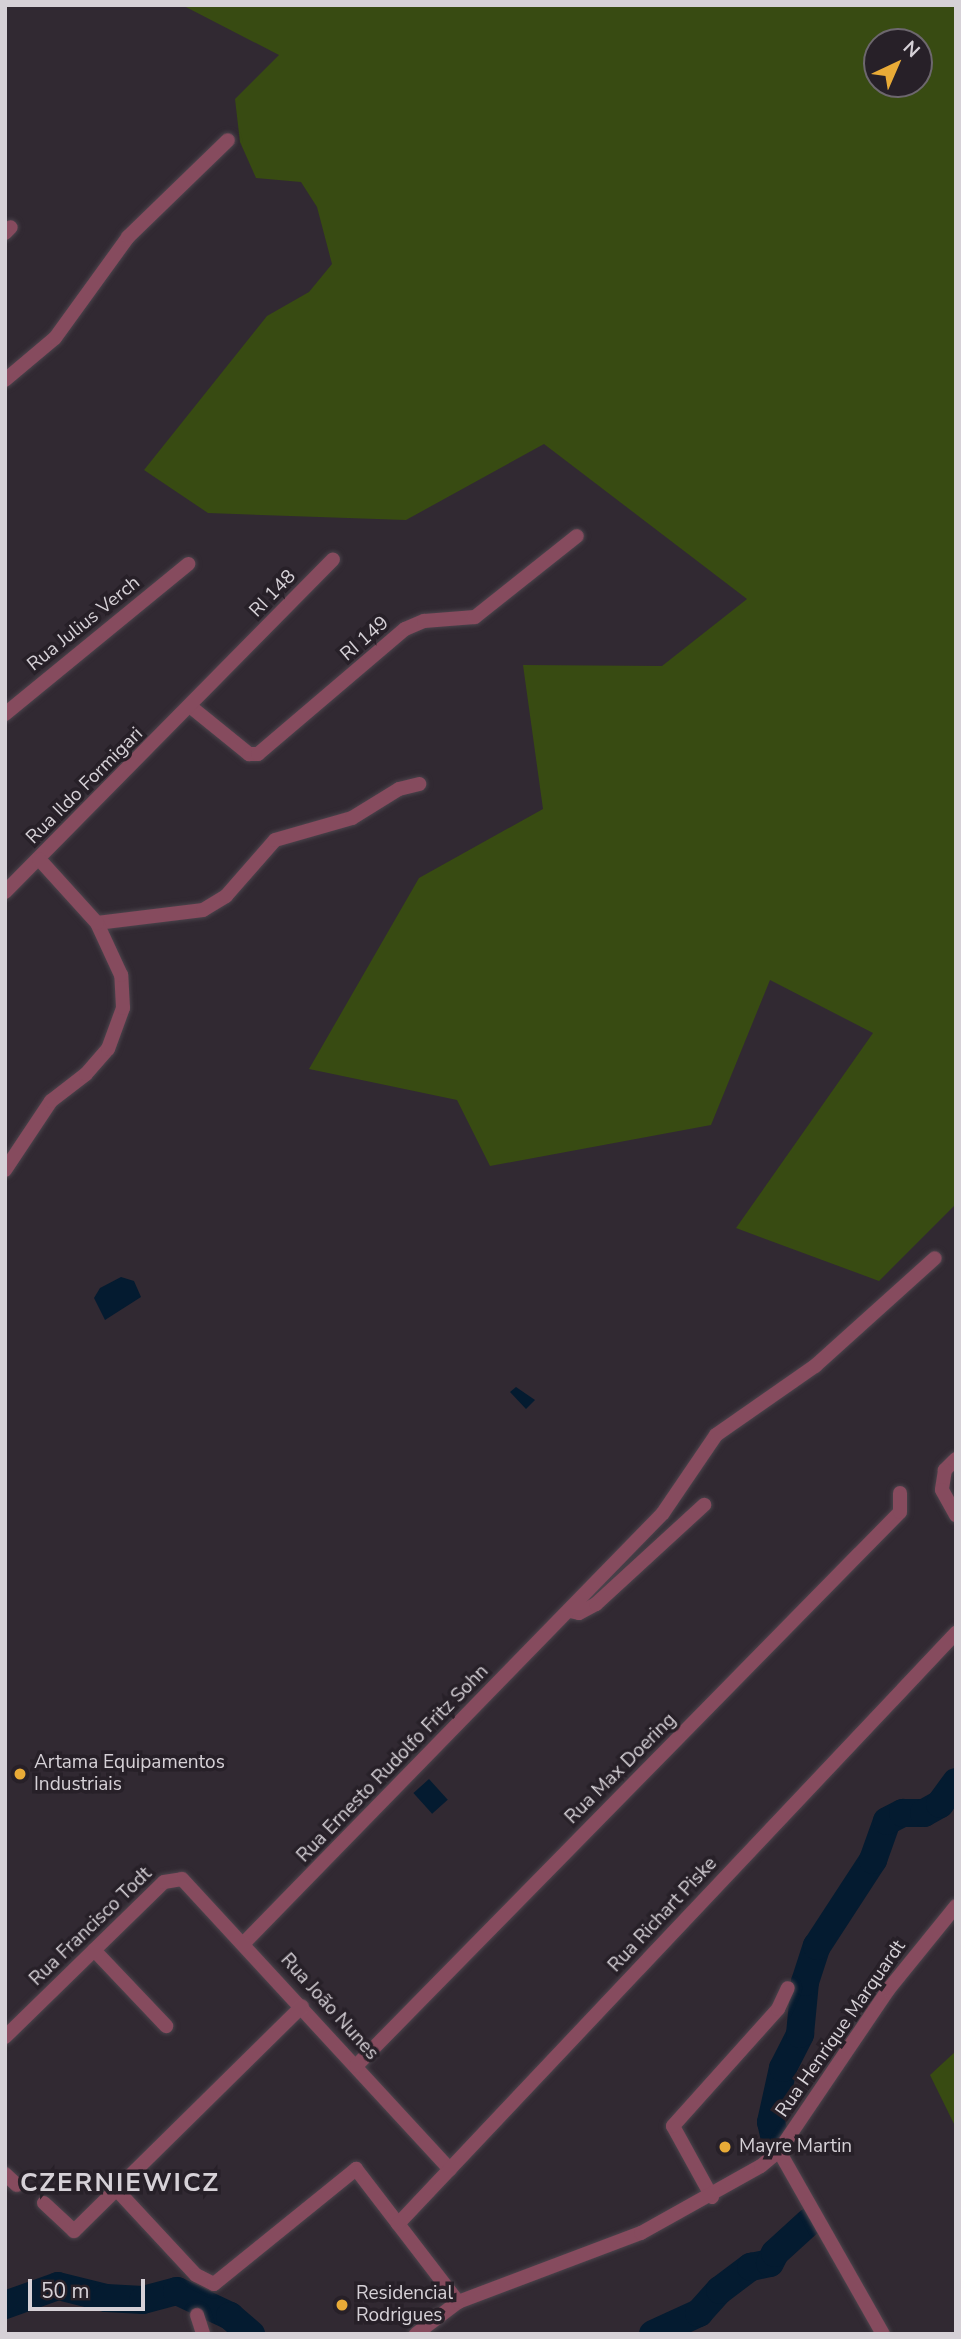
<!DOCTYPE html>
<meta charset="utf-8">
<style>
body{margin:0}
#map{position:relative;width:961px;height:2339px;overflow:hidden;background:#312932;font-family:"Nunito Sans",sans-serif}
div>[style]{position:absolute}
.green>*{inset:0;background:#384b12}
.water>*{inset:0;background:#041b30;transform-origin:0 0}
.river>*{height:28px;margin:-14px;padding:0 14px;transform-origin:14px;border-radius:14px;background:#041b30}
.roads{filter:drop-shadow(0 0 2px #4b444c) drop-shadow(0 0 2px #4b444c)}
.street>*{height:14px;margin:-7px;padding:0 7px;transform-origin:7px;border-radius:7px;background:#864b5e}
.dots>*{width:19px;height:19px;translate:-50% -50%;box-sizing:border-box;border:4px solid #272028;border-radius:50%}
span{translate:-50% -50%;white-space:nowrap;text-align:center;line-height:1.15;-webkit-text-stroke:7px #272028;paint-order:stroke}
.street-label{font-size:19px;color:#d6d1d7}
.poi-label{font-size:19px;color:#d6d1d7}
.left{translate:0 -50%;text-align:left}
.district-label{font-size:26px;color:#d6d1d7;font-weight:700;letter-spacing:2px}
.frame{position:absolute;inset:0;border:7px solid #d6d1d7;pointer-events:none}
.north{position:absolute;left:863px;top:28px;width:70px;height:70px;box-sizing:border-box;background:#272028;border:2px solid #6d676e;border-radius:50%;rotate:44deg;font-size:19px;font-weight:700;line-height:28px;text-align:center;color:#d6d1d7}
.north::after{content:'';display:block;margin:auto;width:24px;height:32px;background:#e9ab37;clip-path:polygon(50% 0,100% 100%,50% 72%,0 100%)}
.scale{position:absolute;left:28px;top:2279px;width:117px;height:32px;box-sizing:border-box;border:4px solid #d6d1d7;border-top:0;padding-left:9px;font-size:21px;line-height:24px;white-space:nowrap;color:#d6d1d7;-webkit-text-stroke:5px #272028;paint-order:stroke}
</style>
<div id="map">
<div class="green">
<i style="clip-path:polygon(evenodd,182px 5px,956px 5px,956px 1204px,879px 1281px,736px 1228px,873px 1033px,770px 980px,711px 1125px,490px 1166px,457px 1100px,309px 1069px,419px 878px,543px 809px,523px 665px,662px 666px,747px 599px,544px 444px,406px 520px,208px 513px,144px 470px,267px 316px,309px 292px,332px 264px,317px 207px,301px 182px,256px 178px,240px 142px,235px 99px,279px 55px,182px 5px,877px 42px,919px 42px,919px 84px,877px 84px,877px 42px)"></i>
<i style="clip-path:polygon(956px 2051px,956px 2128px,930px 2075px)"></i>
</div>
<div class="water">
<i style="clip-path:polygon(121px 1277px,134px 1281px,141px 1297px,105px 1320px,94px 1298px,100px 1288px)"></i>
<i style="clip-path:polygon(516px 1387px,535px 1400px,526px 1409px,510px 1392px)"></i>
<i style="left:429px;top:1779px;width:28px;height:21px;rotate:48deg"></i>
</div>
<div class="river">
<i style="left:774px;top:2135px;width:13px;rotate:-103deg"></i>
<i style="left:771px;top:2122px;width:55px;rotate:-77.5deg"></i>
<i style="left:783px;top:2068px;width:38px;rotate:-63deg"></i>
<i style="left:800px;top:2034px;width:52px;rotate:-84.5deg"></i>
<i style="left:805px;top:1982px;width:38px;rotate:-72deg"></i>
<i style="left:817px;top:1946px;width:103px;rotate:-56.9deg"></i>
<i style="left:873px;top:1860px;width:41px;rotate:-70.3deg"></i>
<i style="left:887px;top:1821px;width:18px;rotate:-27deg"></i>
<i style="left:903px;top:1813px;width:21px"></i>
<i style="left:924px;top:1813px;width:18px;rotate:-29deg"></i>
<i style="left:940px;top:1804px;width:27px;rotate:-54deg"></i>
<i style="left:5px;top:2305px;width:56px;rotate:-19.7deg"></i>
<i style="left:58px;top:2286px;width:49px;rotate:14deg"></i>
<i style="left:106px;top:2298px;width:37px;rotate:3deg"></i>
<i style="left:143px;top:2300px;width:35px;rotate:-15deg"></i>
<i style="left:177px;top:2291px;width:59px;rotate:25.3deg"></i>
<i style="left:230px;top:2316px;width:28px;rotate:41deg"></i>
<i style="left:653px;top:2334px;width:51px;rotate:-24.5deg"></i>
<i style="left:699px;top:2313px;width:31px;rotate:-48deg"></i>
<i style="left:720px;top:2290px;width:39px;rotate:-37deg"></i>
<i style="left:751px;top:2267px;width:19px;rotate:-12deg"></i>
<i style="left:770px;top:2263px;width:11px;rotate:-63deg"></i>
<i style="left:775px;top:2253px;width:46px;rotate:-42.4deg"></i>
</div>
<div class="roads">
<div class="street">
<i style="left:5px;top:233px;width:8px;rotate:-45deg"></i>
<i style="left:5px;top:380px;width:65px;rotate:-40deg"></i>
<i style="left:55px;top:338px;width:125px;rotate:-54.1deg"></i>
<i style="left:128px;top:237px;width:139px;rotate:-44.1deg"></i>
<i style="left:191px;top:707px;width:75px;rotate:39deg"></i>
<i style="left:249px;top:754px;width:9px"></i>
<i style="left:258px;top:754px;width:193px;rotate:-40.4deg"></i>
<i style="left:405px;top:629px;width:21px;rotate:-23deg"></i>
<i style="left:424px;top:621px;width:51px;rotate:-4.5deg"></i>
<i style="left:475px;top:617px;width:130px;rotate:-38.5deg"></i>
<i style="left:5px;top:714px;width:237px;rotate:-39.3deg"></i>
<i style="left:5px;top:892px;width:467px;rotate:-45.4deg"></i>
<i style="left:97px;top:923px;width:107px;rotate:-7deg"></i>
<i style="left:203px;top:910px;width:27px;rotate:-31deg"></i>
<i style="left:226px;top:896px;width:74px;rotate:-48.8deg"></i>
<i style="left:275px;top:840px;width:80px;rotate:-15.9deg"></i>
<i style="left:352px;top:818px;width:55px;rotate:-31.7deg"></i>
<i style="left:399px;top:789px;width:21px;rotate:-14deg"></i>
<i style="left:5px;top:1170px;width:83px;rotate:-56.3deg"></i>
<i style="left:51px;top:1101px;width:44px;rotate:-37.6deg"></i>
<i style="left:86px;top:1074px;width:33px;rotate:-49deg"></i>
<i style="left:108px;top:1049px;width:44px;rotate:-69.9deg"></i>
<i style="left:123px;top:1008px;width:33px;rotate:-93deg"></i>
<i style="left:121px;top:975px;width:57px;rotate:-114.8deg"></i>
<i style="left:97px;top:923px;width:86px;rotate:-132.2deg"></i>
<i style="left:956px;top:1459px;width:16px;rotate:135deg"></i>
<i style="left:945px;top:1470px;width:20px;rotate:99deg"></i>
<i style="left:942px;top:1490px;width:29px;rotate:61deg"></i>
<i style="left:570px;top:1611px;width:9px;rotate:13deg"></i>
<i style="left:579px;top:1613px;width:19px;rotate:-28deg"></i>
<i style="left:596px;top:1604px;width:147px;rotate:-42.5deg"></i>
<i style="left:244px;top:1943px;width:600px;rotate:-45.74deg"></i>
<i style="left:663px;top:1513px;width:94px;rotate:-55.8deg"></i>
<i style="left:716px;top:1435px;width:121px;rotate:-34.9deg"></i>
<i style="left:815px;top:1366px;width:161px;rotate:-42deg"></i>
<i style="left:94px;top:1950px;width:105px;rotate:46.5deg"></i>
<i style="left:5px;top:2037px;width:222px;rotate:-44.3deg"></i>
<i style="left:164px;top:1882px;width:18px;rotate:-9deg"></i>
<i style="left:182px;top:1879px;width:395px;rotate:47.3deg"></i>
<i style="left:356px;top:2066px;width:776px;rotate:-45.52deg"></i>
<i style="left:900px;top:1512px;width:19px;rotate:-90deg"></i>
<i style="left:779px;top:2151px;width:210px;rotate:60.4deg"></i>
<i style="left:5px;top:2174px;width:16px;rotate:43deg"></i>
<i style="left:116px;top:2189px;width:117px;rotate:47.1deg"></i>
<i style="left:196px;top:2275px;width:20px;rotate:27deg"></i>
<i style="left:214px;top:2284px;width:183px;rotate:-39deg"></i>
<i style="left:356px;top:2169px;width:168px;rotate:52.5deg"></i>
<i style="left:712px;top:2197px;width:81px;rotate:-118.8deg"></i>
<i style="left:673px;top:2126px;width:157px;rotate:-48.1deg"></i>
<i style="left:778px;top:2009px;width:23px;rotate:-65deg"></i>
<i style="left:44px;top:2203px;width:41px;rotate:43deg"></i>
<i style="left:74px;top:2231px;width:320px;rotate:-44.6deg"></i>
<i style="left:398px;top:2224px;width:813px;rotate:-46.65deg"></i>
<i style="left:197px;top:2315px;width:20px;rotate:72deg"></i>
<i style="left:416px;top:2334px;width:53px;rotate:-37.3deg"></i>
<i style="left:458px;top:2302px;width:196px;rotate:-20.7deg"></i>
<i style="left:641px;top:2233px;width:137px;rotate:-29.2deg"></i>
<i style="left:761px;top:2166px;width:23px;rotate:-40deg"></i>
<i style="left:779px;top:2151px;width:194px;rotate:-55.9deg"></i>
<i style="left:888px;top:1990px;width:108px;rotate:-51deg"></i>
</div>
</div>
<div class="dots">
<i style="left:20px;top:1774px;background:#e9ab37"></i>
<i style="left:725px;top:2147px;background:#e9ab37"></i>
<i style="left:342px;top:2305px;background:#e9ab37"></i>
</div>
<div class="street-label">
<span style="left:273px;top:594px;rotate:-46deg">RI 148</span>
<span style="left:84px;top:624px;rotate:-39deg">Rua Julius Verch</span>
<span style="left:365px;top:639px;rotate:-41deg">RI 149</span>
<span style="left:85px;top:786px;rotate:-45deg">Rua Ildo Formigari</span>
<span style="left:393px;top:1764px;rotate:-46deg">Rua Ernesto Rudolfo Fritz Sohn</span>
<span style="left:621px;top:1769px;rotate:-45deg">Rua Max Doering</span>
<span style="left:663px;top:1915px;rotate:-47deg">Rua Richart Piske</span>
<span style="left:91px;top:1927px;rotate:-44deg">Rua Francisco Todt</span>
<span style="left:329px;top:2007px;rotate:48deg">Rua João Nunes</span>
<span style="left:841px;top:2029px;rotate:-55deg">Rua Henrique Marquardt</span>
</div>
<div class="poi-label">
<span class="left" style="left:34px;top:1774px">Artama Equipamentos<br>Industriais</span>
<span class="left" style="left:739px;top:2147px">Mayre Martin</span>
<span class="left" style="left:356px;top:2305px">Residencial<br>Rodrigues</span>
</div>
<div class="district-label">
<span style="left:120px;top:2183px">CZERNIEWICZ</span>
</div>
<div class="frame"></div>
<div class="north">N</div>
<div class="scale">50 m</div>
</div>
